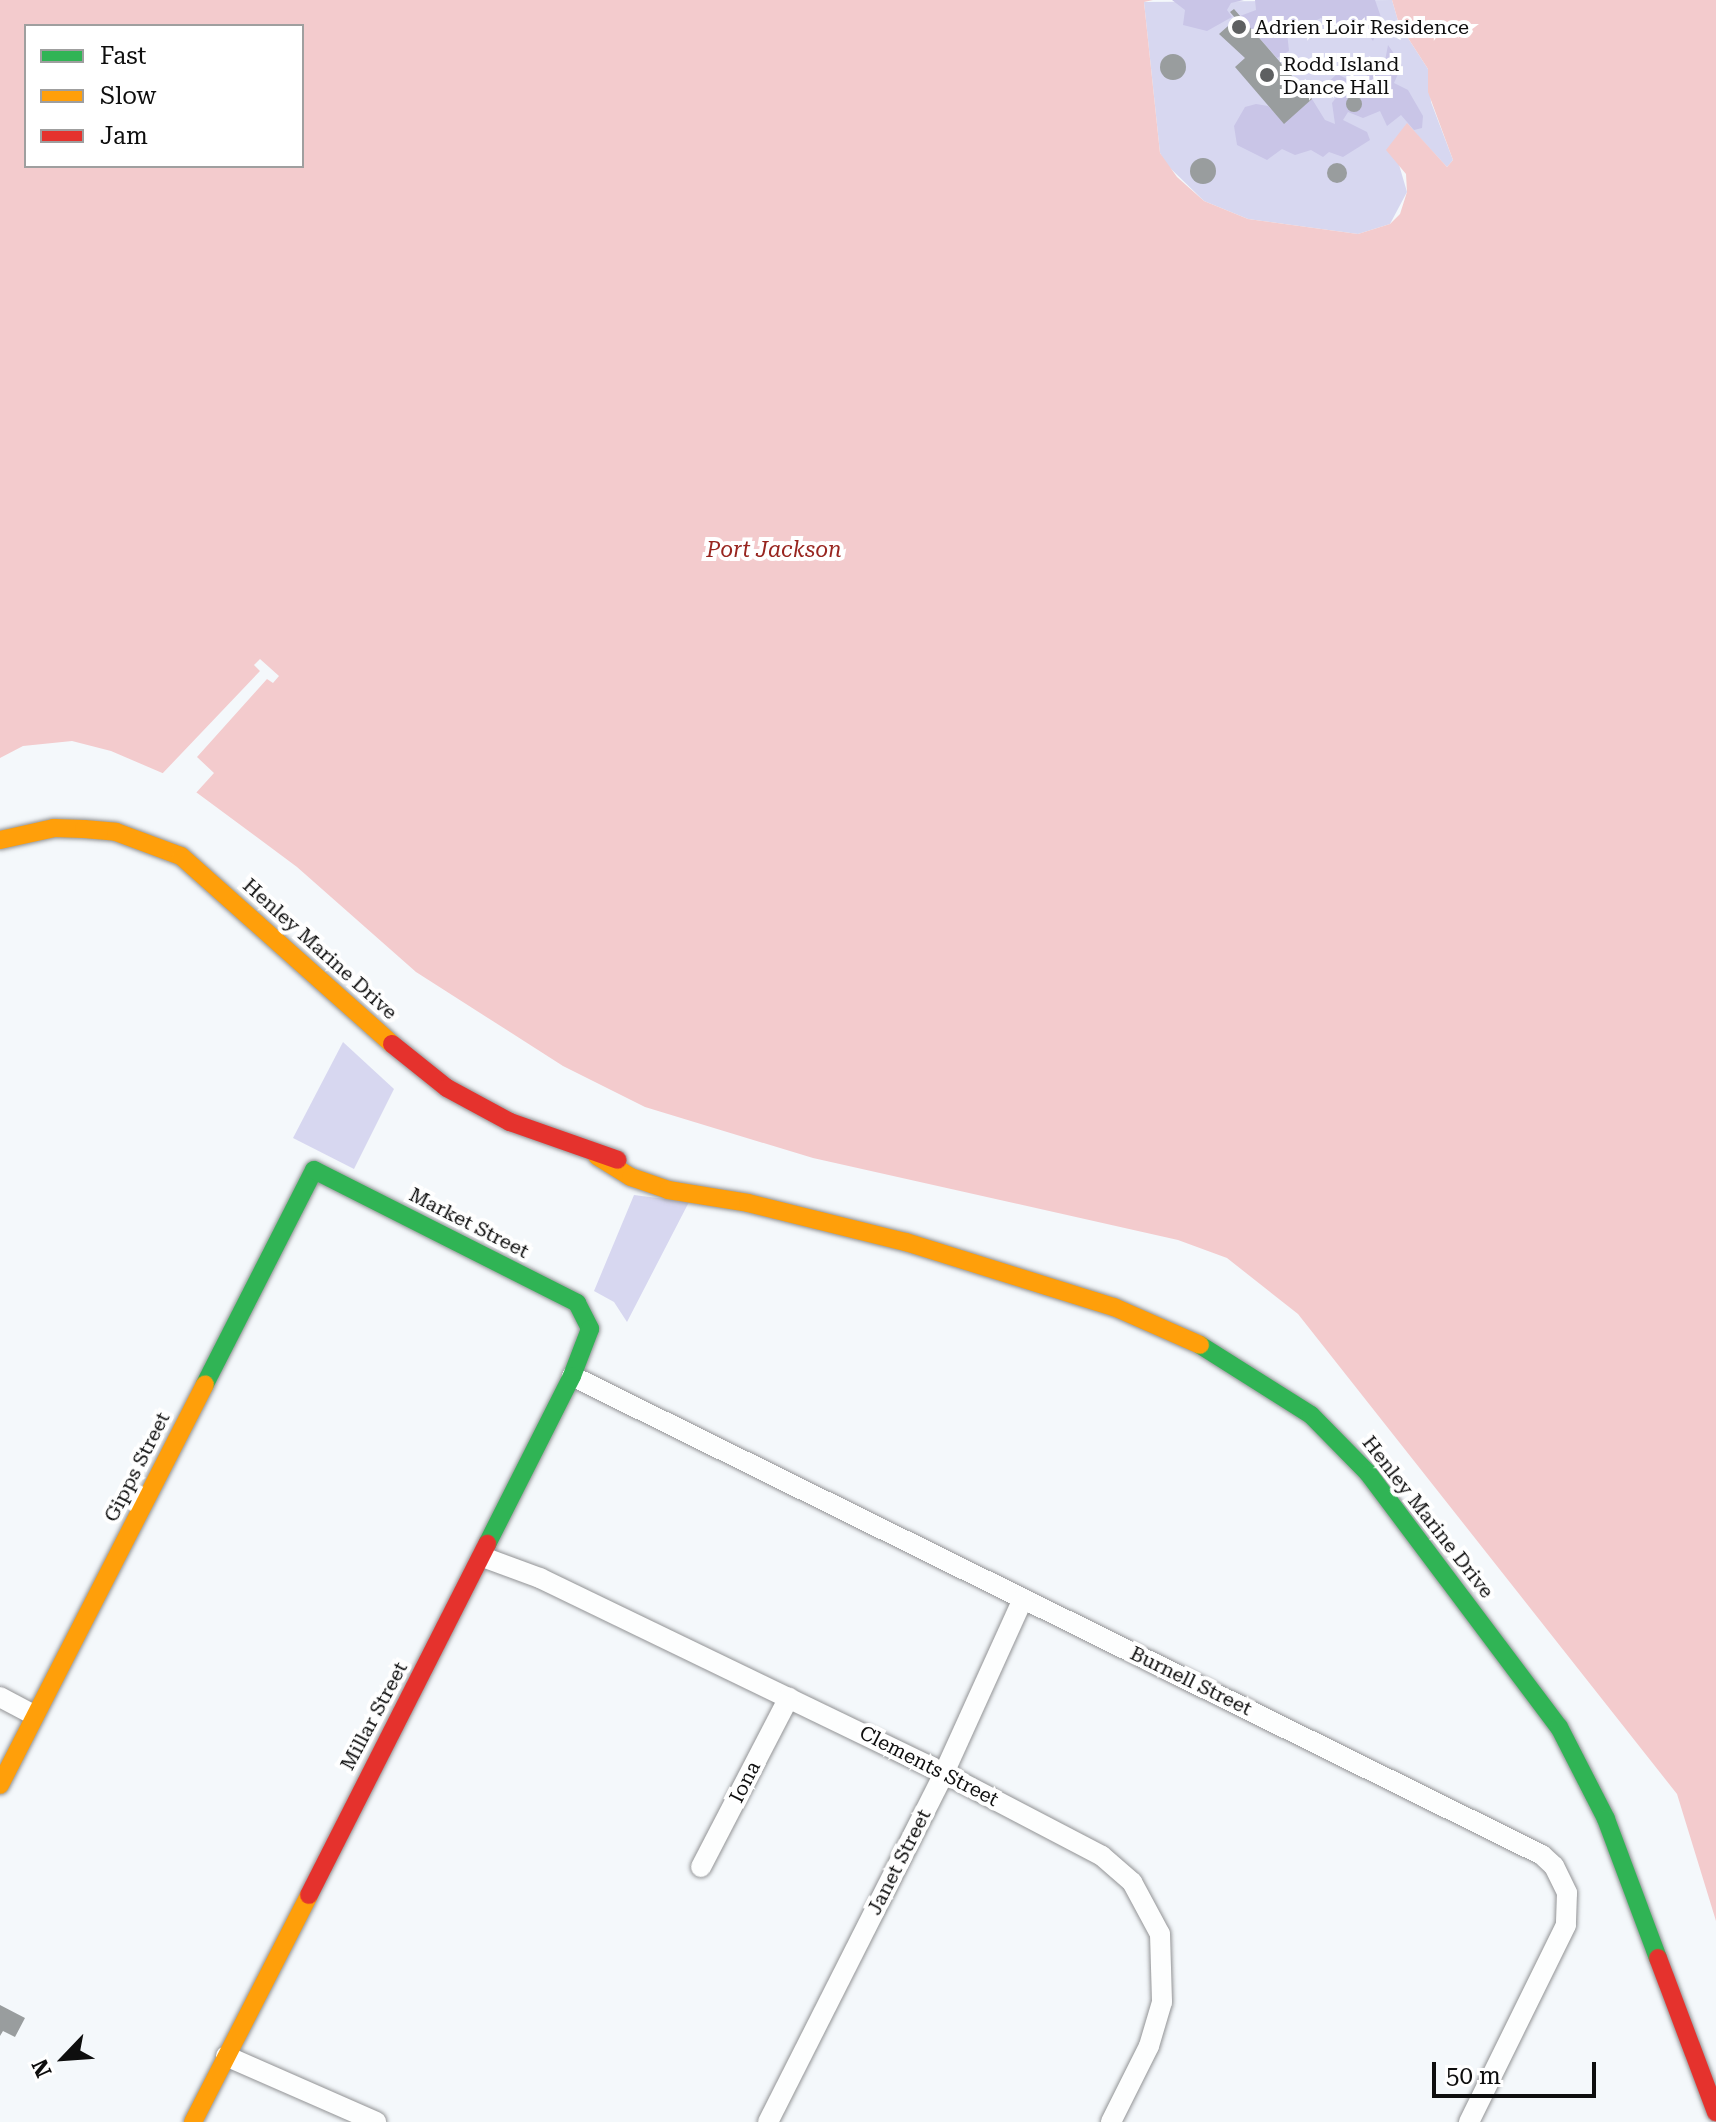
<!DOCTYPE html>
<style>
body{margin:0}
#map{position:relative;width:1716px;height:2122px;overflow:hidden;background:#f4f8fb;font-family:"Roboto Serif",serif}
div>[style]{position:absolute}
.green>*{inset:0;background:#d7d7f0}
.forest>*{inset:0;background:#c9c5e7}
.water>*{inset:0;background:#f3cbcd}
.pier>*{inset:0;background:#f4f8fb}
.building>*{inset:0;background:#999d9e}
.round{border-radius:50%}
.roads{filter:drop-shadow(0 0 2px #929395) drop-shadow(0 0 2px #929395)}
.street>*{height:20px;margin:-10px;padding:0 10px;transform-origin:10px;border-radius:10px;background:#fdfefe}
.fast>*{height:18px;margin:-9px;padding:0 9px;transform-origin:9px;border-radius:9px;background:#30b455}
.slow>*{height:18px;margin:-9px;padding:0 9px;transform-origin:9px;border-radius:9px;background:#ff9f0a}
.jam>*{height:18px;margin:-9px;padding:0 9px;transform-origin:9px;border-radius:9px;background:#e5322d}
.dots>*{width:22px;height:22px;translate:-50% -50%;box-sizing:border-box;border:4px solid #fff;border-radius:50%}
span{translate:-50% -50%;white-space:nowrap;text-align:center;line-height:1.15;-webkit-text-stroke:8px #fff;paint-order:stroke}
.poi-label{font-size:20px;color:#0e0e0e}
.left{translate:0 -50%;text-align:left}
.street-label{font-size:20px;color:#0e0e0e}
.water-label{font-size:22px;color:#98251f;font-style:italic}
.legend{position:absolute;left:24px;top:24px;width:280px;height:144px;box-sizing:border-box;background:#fff;border:2px solid #9f9f9f;margin:0;padding:10px 14px;list-style:none;font-size:24px;color:#0e0e0e}
.legend li{display:flex;align-items:center;gap:16px;height:40px}
.legend b{width:40px;border:2px solid #9f9f9f}
.north{position:absolute;left:24px;top:2018px;width:80px;height:80px;-webkit-text-stroke:6px #fff;paint-order:stroke;rotate:245deg;font-size:22px;font-weight:700;line-height:32px;text-align:center;color:#0e0e0e}
.north::after{content:'';display:block;margin:auto;width:28px;height:36px;background:#0e0e0e;clip-path:polygon(50% 0,100% 100%,50% 72%,0 100%)}
.scale{position:absolute;left:1432px;top:2062px;width:164px;height:36px;box-sizing:border-box;border:4px solid #0e0e0e;border-top:0;padding-left:10px;font-size:24px;line-height:28px;white-space:nowrap;color:#0e0e0e;-webkit-text-stroke:6px #fff;paint-order:stroke}
</style>
<div id="map">
<div class="green">
<i style="clip-path:polygon(1392px 0,1399px 24px,1428px 69px,1431px 102px,1453px 160px,1447px 167px,1407px 124px,1393px 144px,1407px 192px,1390px 224px,1358px 234px,1248px 219px,1204px 201px,1166px 164px,1160px 153px,1144px 2px)"></i>
<i style="clip-path:polygon(343px 1042px,394px 1089px,354px 1169px,293px 1138px)"></i>
<i style="clip-path:polygon(634px 1195px,689px 1202px,627px 1322px,614px 1302px,594px 1291px)"></i>
</div>
<div class="forest">
<i style="clip-path:polygon(1172px 0,1244px 0,1231px 3px,1227px 10px,1232px 17px,1207px 31px,1183px 25px,1185px 10px)"></i>
<i style="clip-path:polygon(1255px 0,1375px 0,1382px 20px,1373px 41px,1364px 28px,1341px 32px,1321px 18px,1303px 27px,1292px 26px,1287px 32px,1289px 51px,1277px 58px,1240px 16px,1256px 10px)"></i>
<i style="clip-path:polygon(1388px 45px,1402px 65px,1394px 83px,1408px 90px,1423px 116px,1422px 128px,1414px 130px,1401px 115px,1387px 126px,1380px 111px,1363px 118px,1348px 112px,1343px 120px,1367px 132px,1370px 140px,1343px 157px,1329px 152px,1323px 157px,1311px 150px,1295px 155px,1282px 149px,1267px 160px,1237px 145px,1234px 126px,1245px 107px,1256px 104px,1268px 106px,1284px 123px,1312px 99px,1325px 120px,1335px 124px,1332px 103px,1338px 95px,1326px 84px,1337px 74px,1349px 80px,1368px 80px,1365px 69px,1353px 65px,1355px 57px,1385px 61px)"></i>
</div>
<div class="water">
<i style="clip-path:polygon(evenodd,0 0,1153px 0,1144px 2px,1160px 153px,1177px 177px,1204px 201px,1248px 219px,1358px 234px,1390px 224px,1400px 214px,1407px 192px,1406px 174px,1386px 150px,1407px 123px,1447px 167px,1453px 160px,1428px 92px,1428px 69px,1399px 24px,1392px 0,1716px 0,1716px 1921px,1677px 1794px,1298px 1314px,1227px 1258px,1178px 1240px,813px 1158px,645px 1107px,563px 1066px,416px 972px,297px 867px,181px 781px,111px 751px,72px 741px,23px 746px,0 758px,0 0,26px 26px,302px 26px,302px 166px,26px 166px,26px 26px)"></i>
</div>
<div class="pier">
<i style="clip-path:polygon(260px 659px,279px 676px,273px 683px,267px 679px,197px 757px,214px 773px,195px 794px,161px 775px,260px 671px,254px 665px)"></i>
</div>
<div class="building">
<i style="clip-path:polygon(1234px 9px,1312px 99px,1284px 124px,1235px 67px,1245px 58px,1219px 34px,1236px 19px,1230px 12px)"></i>
<i class="round" style="left:1160px;top:54px;width:26px;height:26px"></i>
<i class="round" style="left:1346px;top:96px;width:16px;height:16px"></i>
<i class="round" style="left:1190px;top:158px;width:26px;height:26px"></i>
<i class="round" style="left:1327px;top:163px;width:20px;height:20px"></i>
<i style="clip-path:polygon(0 2005px,25px 2018px,15px 2037px,3px 2031px,0 2036px)"></i>
</div>
<div class="roads">
<div class="street">
<i style="left:572px;top:1376px;width:1082px;rotate:26.28deg"></i>
<i style="left:1542px;top:1855px;width:16px;rotate:43deg"></i>
<i style="left:1554px;top:1866px;width:30px;rotate:64deg"></i>
<i style="left:1567px;top:1893px;width:32px;rotate:92deg"></i>
<i style="left:1566px;top:1925px;width:220px;rotate:116.2deg"></i>
<i style="left:483px;top:1557px;width:61px;rotate:20.2deg"></i>
<i style="left:540px;top:1578px;width:459px;rotate:25.8deg"></i>
<i style="left:953px;top:1778px;width:168px;rotate:27.6deg"></i>
<i style="left:1102px;top:1856px;width:40px;rotate:41deg"></i>
<i style="left:1132px;top:1882px;width:59px;rotate:61.7deg"></i>
<i style="left:1160px;top:1934px;width:68px;rotate:88.3deg"></i>
<i style="left:1162px;top:2002px;width:46px;rotate:106.5deg"></i>
<i style="left:1149px;top:2046px;width:85px;rotate:116.6deg"></i>
<i style="left:0;top:1697px;width:38px;rotate:28deg"></i>
<i style="left:701px;top:1867px;width:191px;rotate:-62.6deg"></i>
<i style="left:226px;top:2056px;width:164px;rotate:23.7deg"></i>
<i style="left:768px;top:2122px;width:391px;rotate:-63.2deg"></i>
<i style="left:944px;top:1773px;width:191px;rotate:-65.6deg"></i>
</div>
<div class="fast">
<i style="left:1200px;top:1345px;width:131px;rotate:32.2deg"></i>
<i style="left:1311px;top:1415px;width:81px;rotate:45.5deg"></i>
<i style="left:1368px;top:1473px;width:318px;rotate:53.1deg"></i>
<i style="left:1559px;top:1727px;width:103px;rotate:62.9deg"></i>
<i style="left:1606px;top:1819px;width:148px;rotate:69.5deg"></i>
<i style="left:205px;top:1384px;width:240px;rotate:-63deg"></i>
<i style="left:314px;top:1170px;width:295px;rotate:26.8deg"></i>
<i style="left:577px;top:1303px;width:29px;rotate:63deg"></i>
<i style="left:590px;top:1329px;width:50px;rotate:111deg"></i>
<i style="left:572px;top:1376px;width:188px;rotate:116.8deg"></i>
</div>
<div class="slow">
<i style="left:0;top:840px;width:55px;rotate:-12.5deg"></i>
<i style="left:54px;top:828px;width:30px;rotate:2deg"></i>
<i style="left:84px;top:829px;width:32px;rotate:5deg"></i>
<i style="left:116px;top:832px;width:69px;rotate:20.3deg"></i>
<i style="left:181px;top:856px;width:283px;rotate:41.7deg"></i>
<i style="left:597px;top:1156px;width:40px;rotate:32deg"></i>
<i style="left:631px;top:1177px;width:39px;rotate:19deg"></i>
<i style="left:668px;top:1190px;width:81px;rotate:9.2deg"></i>
<i style="left:748px;top:1203px;width:163px;rotate:13.9deg"></i>
<i style="left:906px;top:1242px;width:218px;rotate:17.4deg"></i>
<i style="left:1114px;top:1307px;width:94px;rotate:23.8deg"></i>
<i style="left:0;top:1785px;width:450px;rotate:-62.9deg"></i>
<i style="left:193px;top:2122px;width:255px;rotate:-62.9deg"></i>
</div>
<div class="jam">
<i style="left:392px;top:1044px;width:70px;rotate:38.7deg"></i>
<i style="left:447px;top:1088px;width:72px;rotate:28.4deg"></i>
<i style="left:510px;top:1122px;width:114px;rotate:19.4deg"></i>
<i style="left:309px;top:1895px;width:394px;rotate:-63.1deg"></i>
<i style="left:1658px;top:1958px;width:165px;rotate:69.4deg"></i>
</div>
</div>
<div class="dots">
<i style="left:1239px;top:27px;background:#5e6061"></i>
<i style="left:1267px;top:75px;background:#5e6061"></i>
</div>
<div class="poi-label">
<span class="left" style="left:1255px;top:27px">Adrien Loir Residence</span>
<span class="left" style="left:1283px;top:76px">Rodd Island<br>Dance Hall</span>
</div>
<div class="street-label">
<span style="left:320px;top:949px;rotate:42deg">Henley Marine Drive</span>
<span style="left:469px;top:1223px;rotate:27deg">Market Street</span>
<span style="left:137px;top:1467px;rotate:-63deg">Gipps Street</span>
<span style="left:1428px;top:1517px;rotate:52deg">Henley Marine Drive</span>
<span style="left:1191px;top:1681px;rotate:26deg">Burnell Street</span>
<span style="left:374px;top:1716px;rotate:-62deg">Millar Street</span>
<span style="left:929px;top:1766px;rotate:27deg">Clements Street</span>
<span style="left:745px;top:1782px;rotate:-63deg">Iona</span>
<span style="left:899px;top:1862px;rotate:-63deg">Janet Street</span>
</div>
<div class="water-label">
<span style="left:774px;top:550px">Port Jackson</span>
</div>
<ul class="legend">
<li><b style="height:10px;background:#30b455"></b>Fast</li>
<li><b style="height:10px;background:#ff9f0a"></b>Slow</li>
<li><b style="height:10px;background:#e5322d"></b>Jam</li>
</ul>
<div class="north">N</div>
<div class="scale">50 m</div>
</div>
